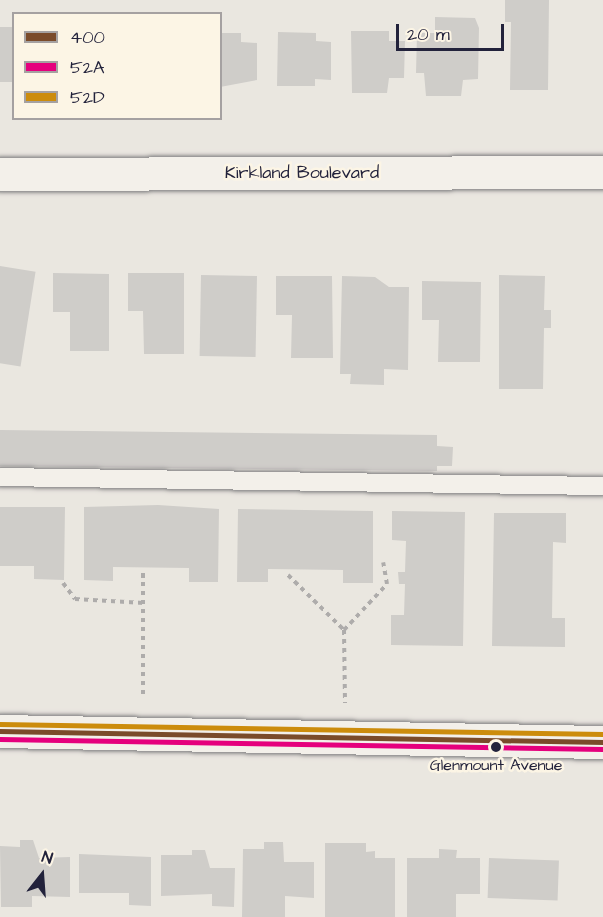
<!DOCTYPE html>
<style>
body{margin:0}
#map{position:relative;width:603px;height:917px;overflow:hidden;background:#eae7e0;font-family:"Architects Daughter",sans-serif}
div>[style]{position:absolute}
.building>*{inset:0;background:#cfcdc9;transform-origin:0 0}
.path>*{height:4px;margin-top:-2px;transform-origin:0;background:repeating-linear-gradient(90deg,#aeacab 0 4.5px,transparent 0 9px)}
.roads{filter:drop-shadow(0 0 2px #807f81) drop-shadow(0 0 2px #807f81)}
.lane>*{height:18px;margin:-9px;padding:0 9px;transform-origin:9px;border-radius:9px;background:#f3f0ea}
.street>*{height:33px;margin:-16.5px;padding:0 16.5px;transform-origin:16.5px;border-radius:16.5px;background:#f3f0ea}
.secondary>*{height:33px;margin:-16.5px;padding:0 16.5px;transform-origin:16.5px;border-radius:16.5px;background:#f3f0ea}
.bus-1>*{height:4.5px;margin:-2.25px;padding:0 2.25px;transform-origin:2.25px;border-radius:2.25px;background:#7a4b2a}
.bus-2>*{height:4.5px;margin:-2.25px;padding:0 2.25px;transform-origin:2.25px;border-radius:2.25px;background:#e5007d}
.bus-3>*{height:4.5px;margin:-2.25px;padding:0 2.25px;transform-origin:2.25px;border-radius:2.25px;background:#cc8c0c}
.dots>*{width:16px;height:16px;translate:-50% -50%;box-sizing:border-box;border:3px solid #fcf5e5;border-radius:50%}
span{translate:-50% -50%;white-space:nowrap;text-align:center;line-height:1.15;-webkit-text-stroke:5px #fcf5e5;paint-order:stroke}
.bus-label{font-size:16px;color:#22223b}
.street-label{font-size:18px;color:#22223b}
.legend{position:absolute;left:12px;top:12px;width:210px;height:108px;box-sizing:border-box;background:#fcf5e5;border:2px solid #a5a1a1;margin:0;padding:8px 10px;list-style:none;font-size:18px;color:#22223b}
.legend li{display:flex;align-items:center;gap:12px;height:30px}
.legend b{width:30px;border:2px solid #a5a1a1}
.north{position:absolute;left:12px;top:845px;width:60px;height:60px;-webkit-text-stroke:4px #fcf5e5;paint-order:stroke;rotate:17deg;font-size:16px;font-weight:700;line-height:24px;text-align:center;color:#22223b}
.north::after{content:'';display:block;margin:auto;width:21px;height:27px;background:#22223b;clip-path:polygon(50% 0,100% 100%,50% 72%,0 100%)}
.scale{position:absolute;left:396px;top:24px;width:108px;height:27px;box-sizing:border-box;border:3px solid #22223b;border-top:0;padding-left:8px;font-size:18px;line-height:21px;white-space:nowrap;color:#22223b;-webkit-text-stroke:4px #fcf5e5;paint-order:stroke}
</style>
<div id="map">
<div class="building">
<i style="clip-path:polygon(505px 0,549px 0,548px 90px,510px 90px,511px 22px,505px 22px)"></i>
<i style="clip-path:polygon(435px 17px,475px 18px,479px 28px,478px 79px,463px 80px,461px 96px,426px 96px,424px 73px,416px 73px,417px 33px,435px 33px)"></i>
<i style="left:0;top:27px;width:14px;height:55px"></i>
<i style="clip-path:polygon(351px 31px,389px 31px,389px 41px,405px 41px,404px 78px,389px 78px,387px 93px,352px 93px)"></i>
<i style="clip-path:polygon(278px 32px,316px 33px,316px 41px,331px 42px,331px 80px,315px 79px,315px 86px,277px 86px)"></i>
<i style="clip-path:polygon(220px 33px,241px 33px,241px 42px,257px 43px,257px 80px,220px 87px)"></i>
<i style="left:0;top:266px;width:36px;height:96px;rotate:9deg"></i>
<i style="clip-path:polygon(53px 273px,109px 274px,109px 351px,70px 351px,70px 312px,53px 312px)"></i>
<i style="clip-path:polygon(128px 273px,184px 273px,184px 354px,144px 354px,143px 311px,128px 311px)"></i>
<i style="left:201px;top:275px;width:56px;height:81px;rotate:1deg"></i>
<i style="clip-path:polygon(499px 275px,545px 276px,544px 310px,551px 310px,551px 328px,544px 328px,543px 389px,499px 389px)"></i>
<i style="clip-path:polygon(276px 276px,332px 276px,333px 358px,291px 358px,292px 315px,276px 315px)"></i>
<i style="clip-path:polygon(342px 276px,375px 277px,389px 287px,409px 287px,408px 370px,384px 369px,384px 385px,350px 384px,351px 374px,340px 374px)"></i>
<i style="clip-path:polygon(422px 281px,481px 282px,480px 362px,438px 362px,439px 320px,422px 320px)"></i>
<i style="clip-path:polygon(0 430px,437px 435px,437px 446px,453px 447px,452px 466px,437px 466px,437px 471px,0 466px)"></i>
<i style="clip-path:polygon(158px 505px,219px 509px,218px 582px,189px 582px,189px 568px,113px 567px,113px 581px,84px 580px,84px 507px)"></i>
<i style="clip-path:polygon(0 507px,65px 507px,64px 580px,34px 579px,34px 566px,0 566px)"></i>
<i style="clip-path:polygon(238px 509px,373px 511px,373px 583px,343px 583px,343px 570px,268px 569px,268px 582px,237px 582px)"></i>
<i style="clip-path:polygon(392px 511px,465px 512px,463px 646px,391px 645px,391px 615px,404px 615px,405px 584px,399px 584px,398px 572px,405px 572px,406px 541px,392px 540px)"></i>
<i style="clip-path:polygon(494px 513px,566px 513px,566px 543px,553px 542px,552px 618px,565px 618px,565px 647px,492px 646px)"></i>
<i style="clip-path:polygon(20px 840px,33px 840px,39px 858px,70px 857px,70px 897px,32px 896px,32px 907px,1px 907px,0 846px,20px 847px)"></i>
<i style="clip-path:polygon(264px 842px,283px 842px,284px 862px,314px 862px,314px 898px,285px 896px,285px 917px,242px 917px,243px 849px,264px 849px)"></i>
<i style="clip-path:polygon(325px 843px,366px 843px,366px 852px,375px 851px,375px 858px,395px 858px,395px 917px,325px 917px)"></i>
<i style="clip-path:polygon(439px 849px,457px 850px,456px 858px,480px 858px,480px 894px,456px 894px,456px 917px,407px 917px,407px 858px,439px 858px)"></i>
<i style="clip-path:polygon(192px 850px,205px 850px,210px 868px,235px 868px,234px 907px,212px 906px,212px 894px,161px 896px,161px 855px,192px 855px)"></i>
<i style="clip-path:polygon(79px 854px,151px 857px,151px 906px,129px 905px,129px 893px,79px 893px)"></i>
<i style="left:489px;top:858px;width:70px;height:40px;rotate:2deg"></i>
</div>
<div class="path">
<i style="left:143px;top:573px;width:125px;rotate:90deg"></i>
<i style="left:288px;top:575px;width:78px;rotate:44.5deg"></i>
<i style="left:344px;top:630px;width:73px;rotate:89.2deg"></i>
<i style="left:63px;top:583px;width:20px;rotate:53deg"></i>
<i style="left:75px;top:599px;width:69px;rotate:3.3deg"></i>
<i style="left:344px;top:630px;width:63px;rotate:-46.9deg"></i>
<i style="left:387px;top:584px;width:22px;rotate:-100deg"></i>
</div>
<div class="roads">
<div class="lane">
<i style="left:0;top:477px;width:603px;rotate:0.86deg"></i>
</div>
<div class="street">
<i style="left:0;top:174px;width:603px;rotate:-0.19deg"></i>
</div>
<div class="secondary">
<i style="left:0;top:731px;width:603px;rotate:1.05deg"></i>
</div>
</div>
<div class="bus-1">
<i style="left:0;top:731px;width:603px;rotate:1.05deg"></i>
</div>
<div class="bus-2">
<i style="left:0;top:739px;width:603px;rotate:0.95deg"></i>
</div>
<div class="bus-3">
<i style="left:0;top:724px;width:603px;rotate:0.95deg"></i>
</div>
<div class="dots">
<i style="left:496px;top:747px;background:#22223b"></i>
</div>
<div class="bus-label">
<span style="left:496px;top:765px">Glenmount Avenue</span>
</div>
<div class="street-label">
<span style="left:302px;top:173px">Kirkland Boulevard</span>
</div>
<ul class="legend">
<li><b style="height:8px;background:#7a4b2a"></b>400</li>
<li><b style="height:8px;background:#e5007d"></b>52A</li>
<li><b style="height:8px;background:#cc8c0c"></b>52D</li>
</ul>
<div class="north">N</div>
<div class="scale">20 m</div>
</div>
